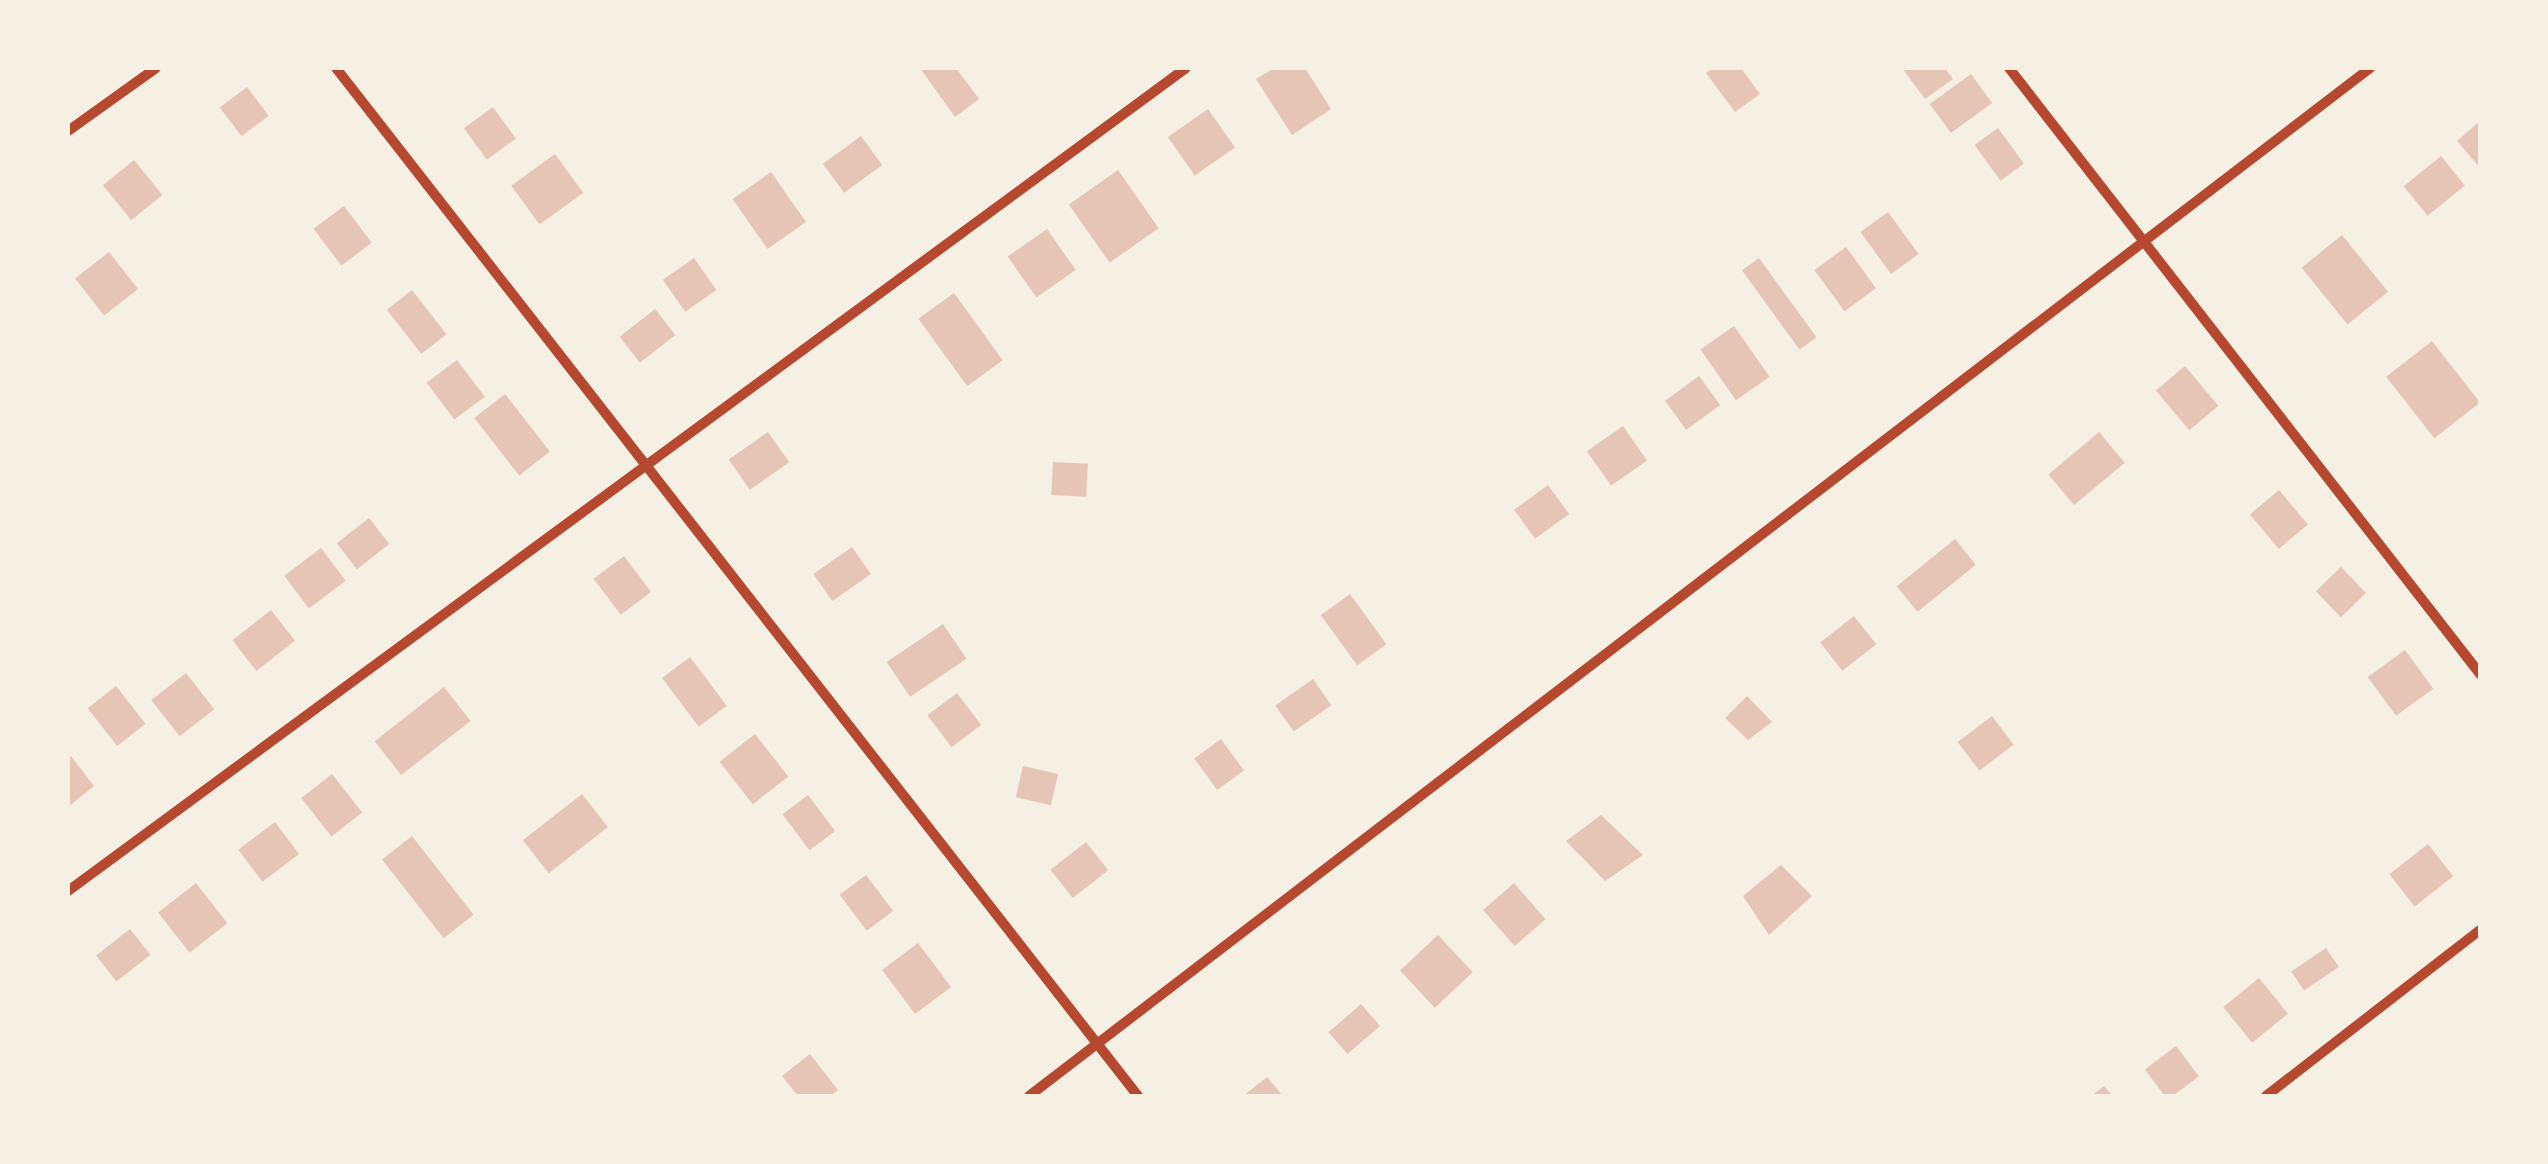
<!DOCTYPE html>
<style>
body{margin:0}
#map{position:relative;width:2548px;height:1164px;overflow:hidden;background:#f6efe4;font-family:"Fira Sans",sans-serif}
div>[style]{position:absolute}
.building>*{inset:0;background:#e6c5b7;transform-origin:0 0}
.minor>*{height:10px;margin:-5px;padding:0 5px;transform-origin:5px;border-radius:5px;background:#b5482f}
span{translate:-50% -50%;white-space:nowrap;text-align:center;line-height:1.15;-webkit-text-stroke:10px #f6efe4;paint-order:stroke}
.frame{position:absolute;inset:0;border:70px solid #f6efe4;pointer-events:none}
</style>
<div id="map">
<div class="building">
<i style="clip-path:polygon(920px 68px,956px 68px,979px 99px,955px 117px)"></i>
<i style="clip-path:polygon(1274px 68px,1305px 68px,1331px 109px,1292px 135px,1256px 79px)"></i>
<i style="clip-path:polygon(1713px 68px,1741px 68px,1760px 94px,1735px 112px,1706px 73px)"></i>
<i style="clip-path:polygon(1902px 68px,1945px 68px,1953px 79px,1925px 99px)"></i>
<i style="left:1971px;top:74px;width:36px;height:51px;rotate:54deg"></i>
<i style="left:247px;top:87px;width:36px;height:34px;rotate:53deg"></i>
<i style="left:493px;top:107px;width:39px;height:36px;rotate:54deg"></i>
<i style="left:1208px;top:109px;width:47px;height:49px;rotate:55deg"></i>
<i style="clip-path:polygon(2480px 121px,2480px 168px,2457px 141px)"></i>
<i style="left:1998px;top:128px;width:44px;height:29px;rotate:54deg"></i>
<i style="left:861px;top:136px;width:36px;height:47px;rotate:54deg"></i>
<i style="left:555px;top:154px;width:48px;height:54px;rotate:54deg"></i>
<i style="left:2441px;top:156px;width:38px;height:48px;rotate:51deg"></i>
<i style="left:134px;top:160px;width:45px;height:40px;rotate:51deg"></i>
<i style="left:1118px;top:170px;width:71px;height:60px;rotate:55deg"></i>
<i style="left:771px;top:172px;width:61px;height:47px;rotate:55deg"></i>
<i style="left:344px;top:206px;width:46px;height:38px;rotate:53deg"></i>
<i style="left:1888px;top:212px;width:52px;height:34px;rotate:54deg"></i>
<i style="left:1047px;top:229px;width:50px;height:48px;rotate:55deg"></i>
<i style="left:2342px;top:235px;width:73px;height:52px;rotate:51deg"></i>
<i style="left:1846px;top:247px;width:51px;height:39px;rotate:54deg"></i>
<i style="left:109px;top:252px;width:47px;height:43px;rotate:52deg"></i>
<i style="left:694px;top:258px;width:39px;height:38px;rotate:55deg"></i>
<i style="left:1759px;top:258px;width:98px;height:21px;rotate:54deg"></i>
<i style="left:412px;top:290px;width:56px;height:32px;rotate:52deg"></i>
<i style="left:954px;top:293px;width:83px;height:44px;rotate:54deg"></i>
<i style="left:655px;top:309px;width:33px;height:45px;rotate:52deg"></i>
<i style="left:1734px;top:326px;width:62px;height:41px;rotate:55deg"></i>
<i style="left:2432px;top:341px;width:78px;height:58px;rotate:52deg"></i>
<i style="left:457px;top:360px;width:46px;height:38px;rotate:53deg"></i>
<i style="left:2185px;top:366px;width:52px;height:38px;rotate:50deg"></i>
<i style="left:1699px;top:376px;width:36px;height:42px;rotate:54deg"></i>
<i style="left:505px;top:394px;width:73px;height:39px;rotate:52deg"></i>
<i style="left:1623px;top:426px;width:42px;height:44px;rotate:55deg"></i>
<i style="left:768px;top:432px;width:37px;height:48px;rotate:55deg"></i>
<i style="left:2099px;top:432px;width:40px;height:66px;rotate:50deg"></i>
<i style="left:1053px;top:462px;width:35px;height:33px;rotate:3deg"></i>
<i style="left:1548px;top:485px;width:36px;height:42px;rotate:54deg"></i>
<i style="left:2279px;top:490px;width:45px;height:38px;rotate:50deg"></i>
<i style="left:369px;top:518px;width:33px;height:41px;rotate:52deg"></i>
<i style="left:1955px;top:539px;width:33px;height:75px;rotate:51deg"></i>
<i style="left:852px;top:547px;width:33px;height:47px;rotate:55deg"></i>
<i style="left:321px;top:548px;width:41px;height:46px;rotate:53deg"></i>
<i style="left:624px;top:556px;width:45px;height:38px;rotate:53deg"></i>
<i style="left:2341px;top:567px;width:36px;height:35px;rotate:46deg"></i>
<i style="left:1350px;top:594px;width:62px;height:36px;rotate:54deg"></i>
<i style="left:271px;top:610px;width:39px;height:49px;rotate:52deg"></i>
<i style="left:1854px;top:616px;width:36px;height:43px;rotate:52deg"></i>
<i style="left:943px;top:624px;width:42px;height:68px;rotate:56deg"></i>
<i style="left:2405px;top:650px;width:48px;height:46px;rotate:54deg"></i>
<i style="left:690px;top:657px;width:61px;height:35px;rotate:53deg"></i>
<i style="left:186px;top:673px;width:46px;height:44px;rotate:52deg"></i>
<i style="left:1313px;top:679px;width:32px;height:46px;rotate:55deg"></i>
<i style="left:116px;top:686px;width:48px;height:36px;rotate:52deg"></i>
<i style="left:444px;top:687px;width:43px;height:88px;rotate:52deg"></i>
<i style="left:957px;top:693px;width:40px;height:37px;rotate:53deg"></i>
<i style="clip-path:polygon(1747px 696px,1772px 722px,1748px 740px,1725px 718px)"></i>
<i style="left:1992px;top:716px;width:36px;height:43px;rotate:53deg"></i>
<i style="left:755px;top:734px;width:54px;height:45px;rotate:52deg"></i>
<i style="left:1221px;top:739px;width:39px;height:33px;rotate:54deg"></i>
<i style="clip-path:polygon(71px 756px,94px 786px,68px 807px,68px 759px)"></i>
<i style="left:1023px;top:766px;width:36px;height:32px;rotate:13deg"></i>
<i style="left:332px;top:774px;width:49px;height:39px;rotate:52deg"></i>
<i style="left:582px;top:794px;width:42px;height:75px;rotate:52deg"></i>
<i style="left:808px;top:795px;width:45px;height:32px;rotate:53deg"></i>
<i style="clip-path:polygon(1601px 815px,1643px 855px,1605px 881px,1566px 841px)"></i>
<i style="left:275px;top:822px;width:40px;height:46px;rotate:53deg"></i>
<i style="left:412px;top:836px;width:100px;height:38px;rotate:52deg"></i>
<i style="left:1086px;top:842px;width:36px;height:45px;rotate:52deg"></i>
<i style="left:2428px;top:844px;width:41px;height:49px;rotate:52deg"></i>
<i style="clip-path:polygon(1781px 865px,1812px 896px,1769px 935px,1743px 896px)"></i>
<i style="left:866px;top:875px;width:45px;height:33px;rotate:53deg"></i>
<i style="left:196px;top:883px;width:51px;height:48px;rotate:52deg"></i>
<i style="left:1514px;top:883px;width:48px;height:41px;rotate:49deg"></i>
<i style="left:130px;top:929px;width:33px;height:43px;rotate:52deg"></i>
<i style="left:1438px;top:935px;width:51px;height:52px;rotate:47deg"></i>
<i style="left:918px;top:943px;width:55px;height:45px;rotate:53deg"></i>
<i style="left:2326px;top:948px;width:23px;height:42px;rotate:56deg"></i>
<i style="left:2259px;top:978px;width:46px;height:46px;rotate:51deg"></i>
<i style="left:1361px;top:1004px;width:29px;height:43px;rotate:49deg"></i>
<i style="left:2176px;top:1046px;width:38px;height:39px;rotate:53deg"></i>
<i style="clip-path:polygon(810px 1054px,838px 1090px,830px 1096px,798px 1096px,782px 1076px)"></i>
<i style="clip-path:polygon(1267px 1077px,1283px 1096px,1243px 1096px)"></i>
<i style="clip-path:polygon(2104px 1086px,2113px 1096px,2091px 1096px)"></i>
</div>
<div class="minor">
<i style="left:336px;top:68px;width:1304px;rotate:52.04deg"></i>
<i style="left:2009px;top:68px;width:768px;rotate:52.14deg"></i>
<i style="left:68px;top:131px;width:108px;rotate:-35.6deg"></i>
<i style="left:68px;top:891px;width:1388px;rotate:-36.36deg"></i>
<i style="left:1029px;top:1096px;width:1690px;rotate:-37.47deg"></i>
<i style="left:2266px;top:1096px;width:271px;rotate:-37.8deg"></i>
</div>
<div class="frame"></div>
</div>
